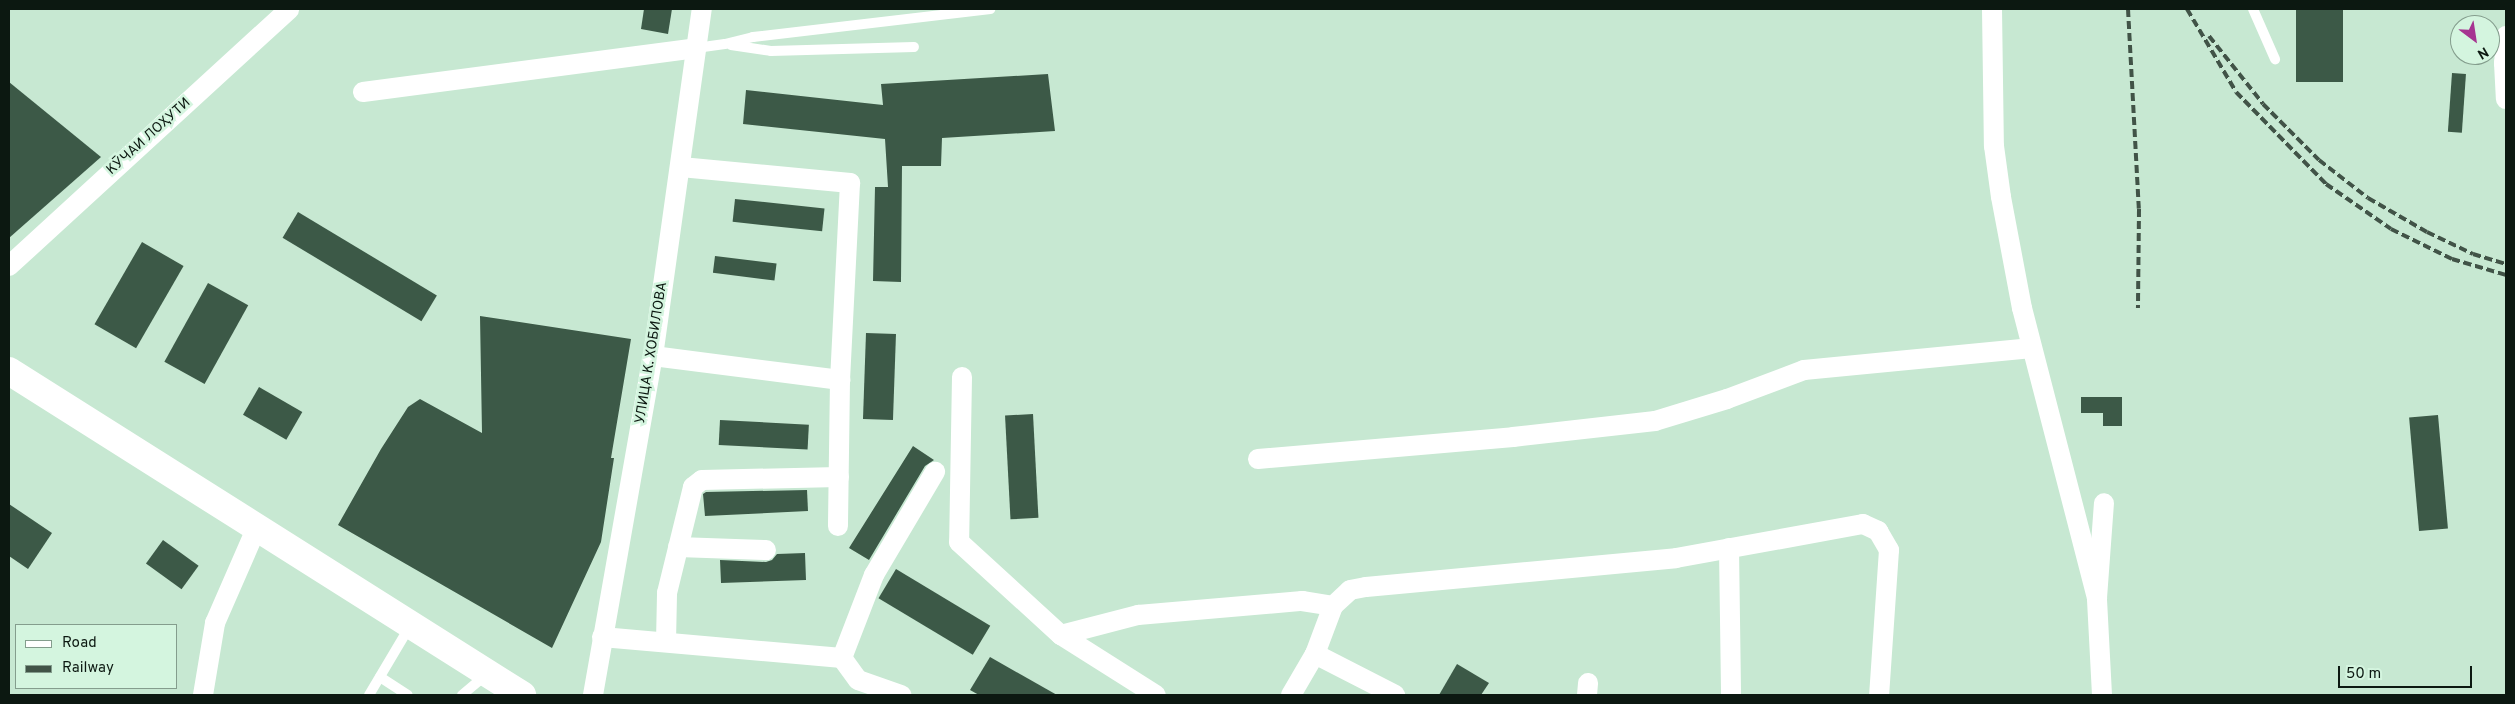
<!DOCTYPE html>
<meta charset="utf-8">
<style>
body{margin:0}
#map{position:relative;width:2515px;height:704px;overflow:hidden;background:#c7e8d2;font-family:Overpass,sans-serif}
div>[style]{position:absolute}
.building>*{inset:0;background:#3c5947;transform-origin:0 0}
.lane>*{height:10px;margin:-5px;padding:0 5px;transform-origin:5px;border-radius:5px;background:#fff}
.street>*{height:20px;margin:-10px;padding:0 10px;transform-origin:10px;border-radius:10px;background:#fff}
.secondary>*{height:28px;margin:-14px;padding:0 14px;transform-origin:14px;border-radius:14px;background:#fff}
.rail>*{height:4px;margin-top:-2px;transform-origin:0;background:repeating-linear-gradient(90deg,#415347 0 8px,transparent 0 12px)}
span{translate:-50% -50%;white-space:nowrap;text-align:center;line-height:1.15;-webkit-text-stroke:5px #d4f5df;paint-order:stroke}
.street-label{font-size:14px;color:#0c1811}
.frame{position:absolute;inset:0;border:10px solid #0c1811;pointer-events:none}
.legend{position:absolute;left:15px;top:624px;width:162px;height:65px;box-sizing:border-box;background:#d4f5df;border:1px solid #849d8d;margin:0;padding:6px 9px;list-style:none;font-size:15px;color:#0c1811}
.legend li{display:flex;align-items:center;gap:10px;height:25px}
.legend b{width:25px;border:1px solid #849d8d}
.north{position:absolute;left:2450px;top:15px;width:50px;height:50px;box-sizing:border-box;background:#d4f5df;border:1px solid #849d8d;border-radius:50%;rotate:149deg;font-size:14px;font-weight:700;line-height:20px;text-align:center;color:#0c1811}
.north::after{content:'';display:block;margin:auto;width:18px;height:22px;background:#a63591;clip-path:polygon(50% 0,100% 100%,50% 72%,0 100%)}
.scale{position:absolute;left:2338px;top:666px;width:134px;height:22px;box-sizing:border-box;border:2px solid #0c1811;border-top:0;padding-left:6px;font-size:15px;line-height:18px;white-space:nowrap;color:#0c1811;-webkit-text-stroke:4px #d4f5df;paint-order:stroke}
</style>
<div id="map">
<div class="building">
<i style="clip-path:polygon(644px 9px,672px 9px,668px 34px,641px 29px)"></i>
<i style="left:2296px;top:9px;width:47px;height:73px"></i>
<i style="left:2452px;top:73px;width:14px;height:59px;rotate:4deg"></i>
<i style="clip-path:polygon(1048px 74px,1055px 131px,942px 138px,941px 166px,902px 166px,901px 282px,873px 281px,875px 187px,888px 187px,885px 139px,743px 124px,746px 90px,883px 105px,881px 84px)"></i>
<i style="clip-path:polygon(9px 82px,101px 157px,9px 238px)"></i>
<i style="left:735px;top:199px;width:90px;height:23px;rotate:6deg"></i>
<i style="left:298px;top:212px;width:162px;height:30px;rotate:31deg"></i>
<i style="left:142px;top:242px;width:48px;height:95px;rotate:30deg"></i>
<i style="left:715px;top:256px;width:62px;height:17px;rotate:7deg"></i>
<i style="left:208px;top:283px;width:46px;height:90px;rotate:29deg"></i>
<i style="clip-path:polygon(480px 316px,631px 339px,611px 458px,614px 458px,601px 542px,552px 648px,338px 525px,381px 449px,408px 407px,420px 399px,482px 433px)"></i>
<i style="left:866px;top:333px;width:30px;height:86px;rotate:2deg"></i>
<i style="left:259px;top:387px;width:50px;height:32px;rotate:30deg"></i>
<i style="clip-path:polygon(2081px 397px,2122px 397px,2122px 426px,2103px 426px,2103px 413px,2081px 413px)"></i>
<i style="left:1033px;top:414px;width:104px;height:28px;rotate:87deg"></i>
<i style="left:2438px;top:415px;width:114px;height:29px;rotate:85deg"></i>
<i style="left:720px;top:420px;width:89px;height:25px;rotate:3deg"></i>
<i style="clip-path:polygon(913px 446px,934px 460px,925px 466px,869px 560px,849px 548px)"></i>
<i style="clip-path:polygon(807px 490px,808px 511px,705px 516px,703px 494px,706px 492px)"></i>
<i style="clip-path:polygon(9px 504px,52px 533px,28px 569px,9px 556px)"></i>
<i style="left:163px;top:540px;width:44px;height:29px;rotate:36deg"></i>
<i style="clip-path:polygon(805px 553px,806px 580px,721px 583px,720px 560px,766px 562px,772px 560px,777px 554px)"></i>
<i style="left:896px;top:569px;width:110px;height:34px;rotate:31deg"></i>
<i style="clip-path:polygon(990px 657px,1057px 695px,979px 695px,970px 690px)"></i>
<i style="clip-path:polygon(1457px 664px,1489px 683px,1481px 695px,1439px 695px)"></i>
</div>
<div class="lane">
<i style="left:2253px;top:9px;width:55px;rotate:66.3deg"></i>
<i style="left:731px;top:45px;width:40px;rotate:8.5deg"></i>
<i style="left:771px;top:51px;width:143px;rotate:-1.6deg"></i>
<i style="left:696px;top:48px;width:29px;rotate:-8deg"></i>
<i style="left:725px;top:44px;width:29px;rotate:-14deg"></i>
<i style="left:753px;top:37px;width:239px;rotate:-6.7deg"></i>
<i style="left:380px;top:677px;width:33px;rotate:33deg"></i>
<i style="left:369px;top:695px;width:80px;rotate:-59.3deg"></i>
<i style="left:462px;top:695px;width:31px;rotate:-40deg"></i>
</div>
<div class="street">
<i style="left:1992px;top:9px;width:137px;rotate:89.2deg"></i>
<i style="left:1994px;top:146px;width:51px;rotate:82.2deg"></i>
<i style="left:2001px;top:197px;width:113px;rotate:79.3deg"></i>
<i style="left:2022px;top:308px;width:300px;rotate:75.5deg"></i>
<i style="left:2506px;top:36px;width:27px;rotate:94deg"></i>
<i style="left:2504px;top:63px;width:2px"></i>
<i style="left:2504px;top:63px;width:36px;rotate:87deg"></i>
<i style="left:363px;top:92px;width:336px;rotate:-7.5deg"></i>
<i style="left:681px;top:167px;width:170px;rotate:5.4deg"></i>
<i style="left:850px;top:183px;width:197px;rotate:92.9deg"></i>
<i style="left:840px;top:380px;width:146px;rotate:90.8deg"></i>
<i style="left:9px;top:266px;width:380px;rotate:-42.5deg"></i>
<i style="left:653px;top:356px;width:189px;rotate:7.3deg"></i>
<i style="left:962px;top:377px;width:165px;rotate:91deg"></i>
<i style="left:959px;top:542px;width:138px;rotate:42.4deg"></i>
<i style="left:1061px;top:635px;width:112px;rotate:32.3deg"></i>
<i style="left:1258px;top:459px;width:256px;rotate:-4.9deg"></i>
<i style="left:1513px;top:437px;width:143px;rotate:-6.4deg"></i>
<i style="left:1655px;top:421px;width:75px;rotate:-17deg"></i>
<i style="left:1727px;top:399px;width:82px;rotate:-20.6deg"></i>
<i style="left:1804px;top:370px;width:229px;rotate:-5.5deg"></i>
<i style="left:678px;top:547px;width:88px;rotate:2deg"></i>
<i style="left:1729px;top:548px;width:147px;rotate:89.2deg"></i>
<i style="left:1061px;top:635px;width:80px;rotate:-14.6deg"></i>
<i style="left:1138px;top:615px;width:165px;rotate:-4.9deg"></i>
<i style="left:1302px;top:601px;width:31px;rotate:9deg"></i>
<i style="left:602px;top:637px;width:241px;rotate:5deg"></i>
<i style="left:842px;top:658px;width:89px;rotate:-68.9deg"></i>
<i style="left:874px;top:575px;width:120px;rotate:-59.4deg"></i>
<i style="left:666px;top:642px;width:49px;rotate:-88.8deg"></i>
<i style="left:667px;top:593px;width:109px;rotate:-76.2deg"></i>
<i style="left:693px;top:487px;width:11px;rotate:-38deg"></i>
<i style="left:702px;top:480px;width:137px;rotate:-1.3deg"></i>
<i style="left:1315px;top:654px;width:51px;rotate:-69.4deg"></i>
<i style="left:1333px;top:606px;width:23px;rotate:-43deg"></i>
<i style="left:1350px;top:590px;width:16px;rotate:-11deg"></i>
<i style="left:1366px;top:587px;width:311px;rotate:-5.3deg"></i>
<i style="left:1676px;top:558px;width:190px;rotate:-10.3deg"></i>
<i style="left:1863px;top:524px;width:17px;rotate:25deg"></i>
<i style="left:1878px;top:531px;width:22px;rotate:60deg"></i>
<i style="left:1889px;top:550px;width:145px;rotate:93.9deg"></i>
<i style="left:842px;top:658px;width:27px;rotate:54deg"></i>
<i style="left:858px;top:680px;width:46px;rotate:19.2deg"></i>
<i style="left:203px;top:695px;width:73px;rotate:-80.5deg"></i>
<i style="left:215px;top:623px;width:103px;rotate:-66.4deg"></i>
<i style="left:593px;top:695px;width:344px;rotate:-80deg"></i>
<i style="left:653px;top:356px;width:350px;rotate:-82deg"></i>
<i style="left:1291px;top:695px;width:48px;rotate:-59.7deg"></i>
<i style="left:1315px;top:654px;width:90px;rotate:27.1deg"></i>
<i style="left:1587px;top:695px;width:12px;rotate:-85deg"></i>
<i style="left:2102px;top:695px;width:97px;rotate:-93deg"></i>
<i style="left:2097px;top:598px;width:95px;rotate:-85.8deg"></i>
</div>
<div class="secondary">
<i style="left:9px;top:371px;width:607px;rotate:32.28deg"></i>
</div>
<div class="rail">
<i style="left:2128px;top:9px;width:200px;rotate:86.9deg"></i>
<i style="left:2139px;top:209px;width:99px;rotate:90.6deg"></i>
<i style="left:2187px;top:9px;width:96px;rotate:59.4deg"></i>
<i style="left:2236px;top:92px;width:129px;rotate:45.6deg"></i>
<i style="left:2326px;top:184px;width:79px;rotate:34.7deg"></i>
<i style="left:2391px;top:229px;width:68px;rotate:26.2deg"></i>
<i style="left:2452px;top:259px;width:56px;rotate:16.5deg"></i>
<i style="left:2209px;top:36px;width:87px;rotate:51.5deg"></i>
<i style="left:2263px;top:104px;width:79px;rotate:45deg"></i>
<i style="left:2319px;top:160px;width:62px;rotate:37.8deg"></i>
<i style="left:2368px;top:198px;width:68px;rotate:30deg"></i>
<i style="left:2427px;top:232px;width:51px;rotate:25.6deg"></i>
<i style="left:2473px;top:254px;width:34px;rotate:17deg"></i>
</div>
<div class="street-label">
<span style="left:149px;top:137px;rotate:-42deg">КӮЧАИ ЛОҲУТИ</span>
<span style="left:652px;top:353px;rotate:-81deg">УЛИЦА К. ХОБИЛОВА</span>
</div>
<div class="frame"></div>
<ul class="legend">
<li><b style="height:6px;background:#fff"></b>Road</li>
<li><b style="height:6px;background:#415347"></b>Railway</li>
</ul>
<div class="north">N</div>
<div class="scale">50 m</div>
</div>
